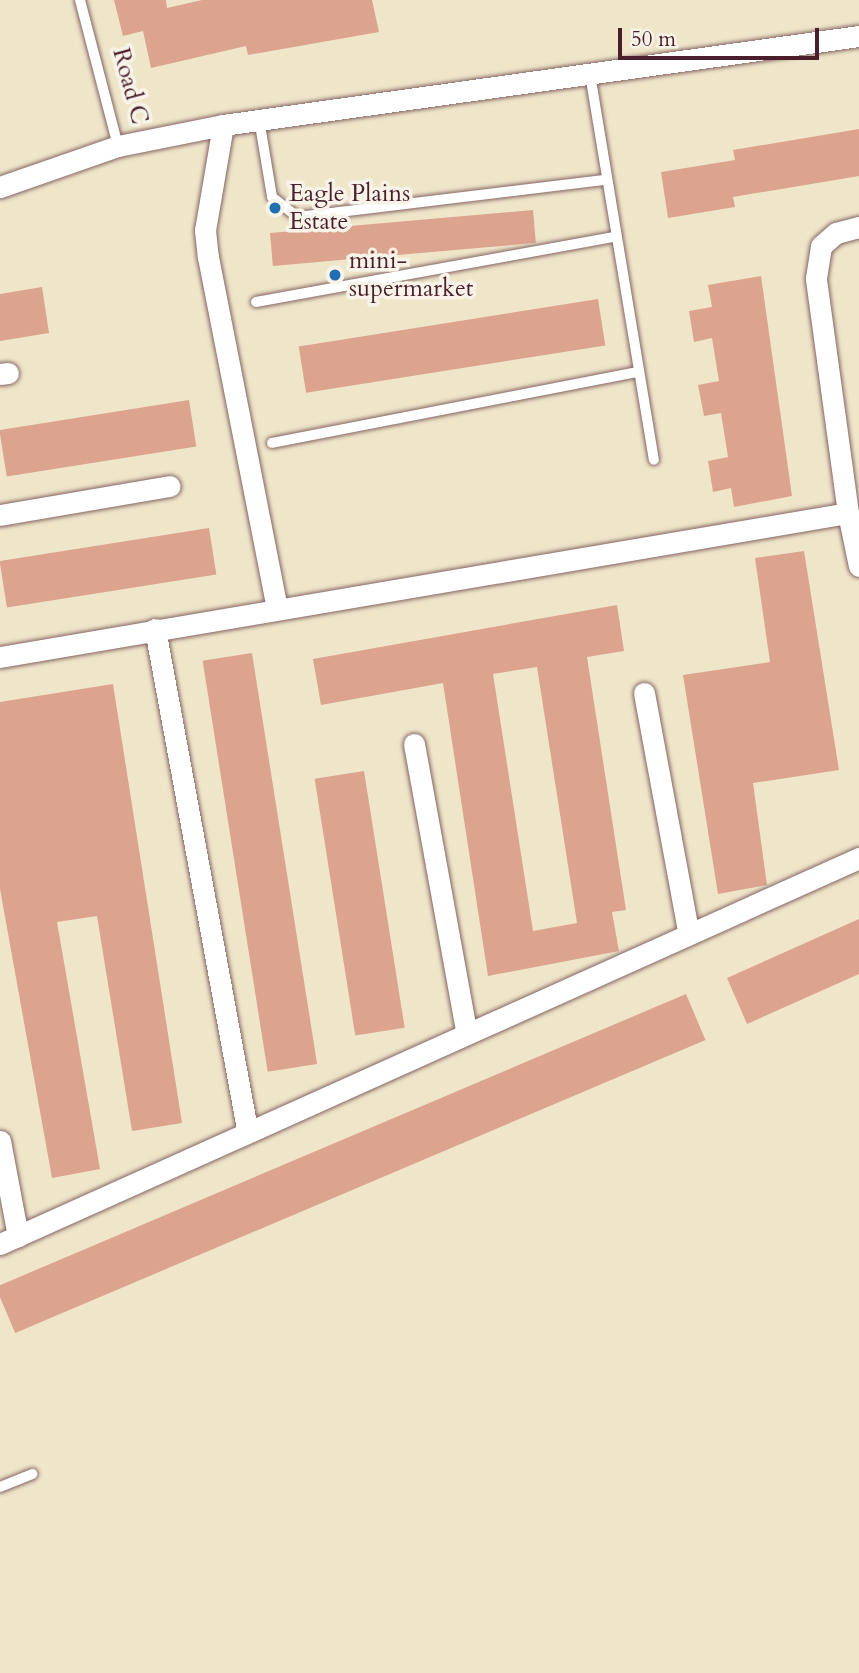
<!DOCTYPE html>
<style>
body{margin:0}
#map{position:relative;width:859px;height:1673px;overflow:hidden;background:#efe6ca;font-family:Cardo,serif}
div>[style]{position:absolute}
.building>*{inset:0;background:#dca38e;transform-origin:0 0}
.roads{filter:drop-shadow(0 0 2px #846563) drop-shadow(0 0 2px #846563)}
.lane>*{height:10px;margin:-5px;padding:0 5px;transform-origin:5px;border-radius:5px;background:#fff}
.street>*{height:21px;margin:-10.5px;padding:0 10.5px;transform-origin:10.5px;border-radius:10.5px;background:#fff}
.dots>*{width:19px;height:19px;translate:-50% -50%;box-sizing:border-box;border:4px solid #f7f3e8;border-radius:50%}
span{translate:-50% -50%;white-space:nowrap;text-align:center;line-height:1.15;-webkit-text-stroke:7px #f7f3e8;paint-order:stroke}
.street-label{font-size:24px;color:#4a1f2b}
.poi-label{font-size:24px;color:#4a1f2b}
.left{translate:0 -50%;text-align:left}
.scale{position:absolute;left:618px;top:28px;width:201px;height:32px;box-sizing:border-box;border:4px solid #4a1f2b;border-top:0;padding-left:9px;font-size:21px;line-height:24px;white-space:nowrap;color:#4a1f2b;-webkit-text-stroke:5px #f7f3e8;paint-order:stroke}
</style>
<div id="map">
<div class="building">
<i style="clip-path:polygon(114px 0,166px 0,167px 8px,202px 0,372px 0,379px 32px,248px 55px,246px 46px,151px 68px,143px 31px,123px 36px)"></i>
<i style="clip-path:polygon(859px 129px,859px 176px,733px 197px,735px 207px,668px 218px,661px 172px,735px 160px,733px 150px)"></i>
<i style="left:533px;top:210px;width:33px;height:264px;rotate:85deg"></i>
<i style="clip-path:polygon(761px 276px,792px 496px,734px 507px,731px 488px,713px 492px,708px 461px,728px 457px,721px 413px,704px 416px,698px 385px,719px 381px,712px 338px,694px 342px,689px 311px,712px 307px,708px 285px)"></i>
<i style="clip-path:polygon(42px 287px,49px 333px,0 341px,0 294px)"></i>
<i style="left:598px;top:299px;width:47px;height:303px;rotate:81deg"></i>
<i style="left:189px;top:400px;width:47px;height:192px;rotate:81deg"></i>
<i style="left:209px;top:528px;width:47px;height:212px;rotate:81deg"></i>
<i style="clip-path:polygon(804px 551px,839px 770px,753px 783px,767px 885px,718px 894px,683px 675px,770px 662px,755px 558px)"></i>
<i style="clip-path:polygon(evenodd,617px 605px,624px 651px,587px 657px,626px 910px,612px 912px,619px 951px,488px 976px,443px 683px,321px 705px,313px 659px,617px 605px,537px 667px,577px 923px,533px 931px,493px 674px,537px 667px)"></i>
<i style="left:252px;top:653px;width:416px;height:50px;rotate:81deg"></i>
<i style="clip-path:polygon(113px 684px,182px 1123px,132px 1131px,97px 916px,57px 922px,100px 1169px,52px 1178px,0 889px,0 702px)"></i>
<i style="left:364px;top:771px;width:260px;height:50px;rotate:81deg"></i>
<i style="clip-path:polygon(859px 919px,859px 974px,747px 1024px,727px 978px)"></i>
<i style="left:686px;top:994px;width:50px;height:750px;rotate:67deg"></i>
</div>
<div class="roads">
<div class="lane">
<i style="left:80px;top:0;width:151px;rotate:75.4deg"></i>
<i style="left:590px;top:74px;width:391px;rotate:80.6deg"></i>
<i style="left:259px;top:119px;width:79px;rotate:80.5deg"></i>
<i style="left:272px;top:197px;width:33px;rotate:38deg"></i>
<i style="left:298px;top:217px;width:308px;rotate:-6.9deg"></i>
<i style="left:256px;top:302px;width:364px;rotate:-10.3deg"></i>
<i style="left:272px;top:443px;width:373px;rotate:-11deg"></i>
<i style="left:0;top:1487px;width:35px;rotate:-22deg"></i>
</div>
<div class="street">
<i style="left:223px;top:125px;width:107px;rotate:99.7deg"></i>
<i style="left:205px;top:230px;width:27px;rotate:84deg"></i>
<i style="left:208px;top:257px;width:358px;rotate:78.9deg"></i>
<i style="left:0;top:187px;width:125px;rotate:-19.2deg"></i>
<i style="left:118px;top:146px;width:107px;rotate:-11.3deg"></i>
<i style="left:223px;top:125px;width:642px;rotate:-7.97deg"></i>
<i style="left:0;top:374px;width:8px;rotate:-7deg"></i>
<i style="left:848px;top:513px;width:237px;rotate:-97.8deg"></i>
<i style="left:816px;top:278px;width:32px;rotate:-81deg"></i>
<i style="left:821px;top:246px;width:20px;rotate:-41deg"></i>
<i style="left:836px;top:233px;width:24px;rotate:-15deg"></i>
<i style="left:0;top:515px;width:172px;rotate:-9.7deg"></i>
<i style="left:155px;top:629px;width:508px;rotate:79.57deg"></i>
<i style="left:0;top:657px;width:860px;rotate:-9.64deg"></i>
<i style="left:848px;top:513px;width:54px;rotate:78.3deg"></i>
<i style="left:644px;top:693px;width:242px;rotate:79.5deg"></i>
<i style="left:414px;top:744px;width:291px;rotate:79.7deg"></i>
<i style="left:0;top:1141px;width:97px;rotate:79.3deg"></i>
<i style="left:0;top:1244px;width:942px;rotate:-24.2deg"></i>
</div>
</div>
<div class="dots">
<i style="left:275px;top:208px;background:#1f6fb2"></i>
<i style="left:335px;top:275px;background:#1f6fb2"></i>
</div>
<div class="street-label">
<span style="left:130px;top:86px;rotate:75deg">Road C</span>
</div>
<div class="poi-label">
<span class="left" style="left:289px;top:208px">Eagle Plains<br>Estate</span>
<span class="left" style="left:349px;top:275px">mini-<br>supermarket</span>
</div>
<div class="scale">50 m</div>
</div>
